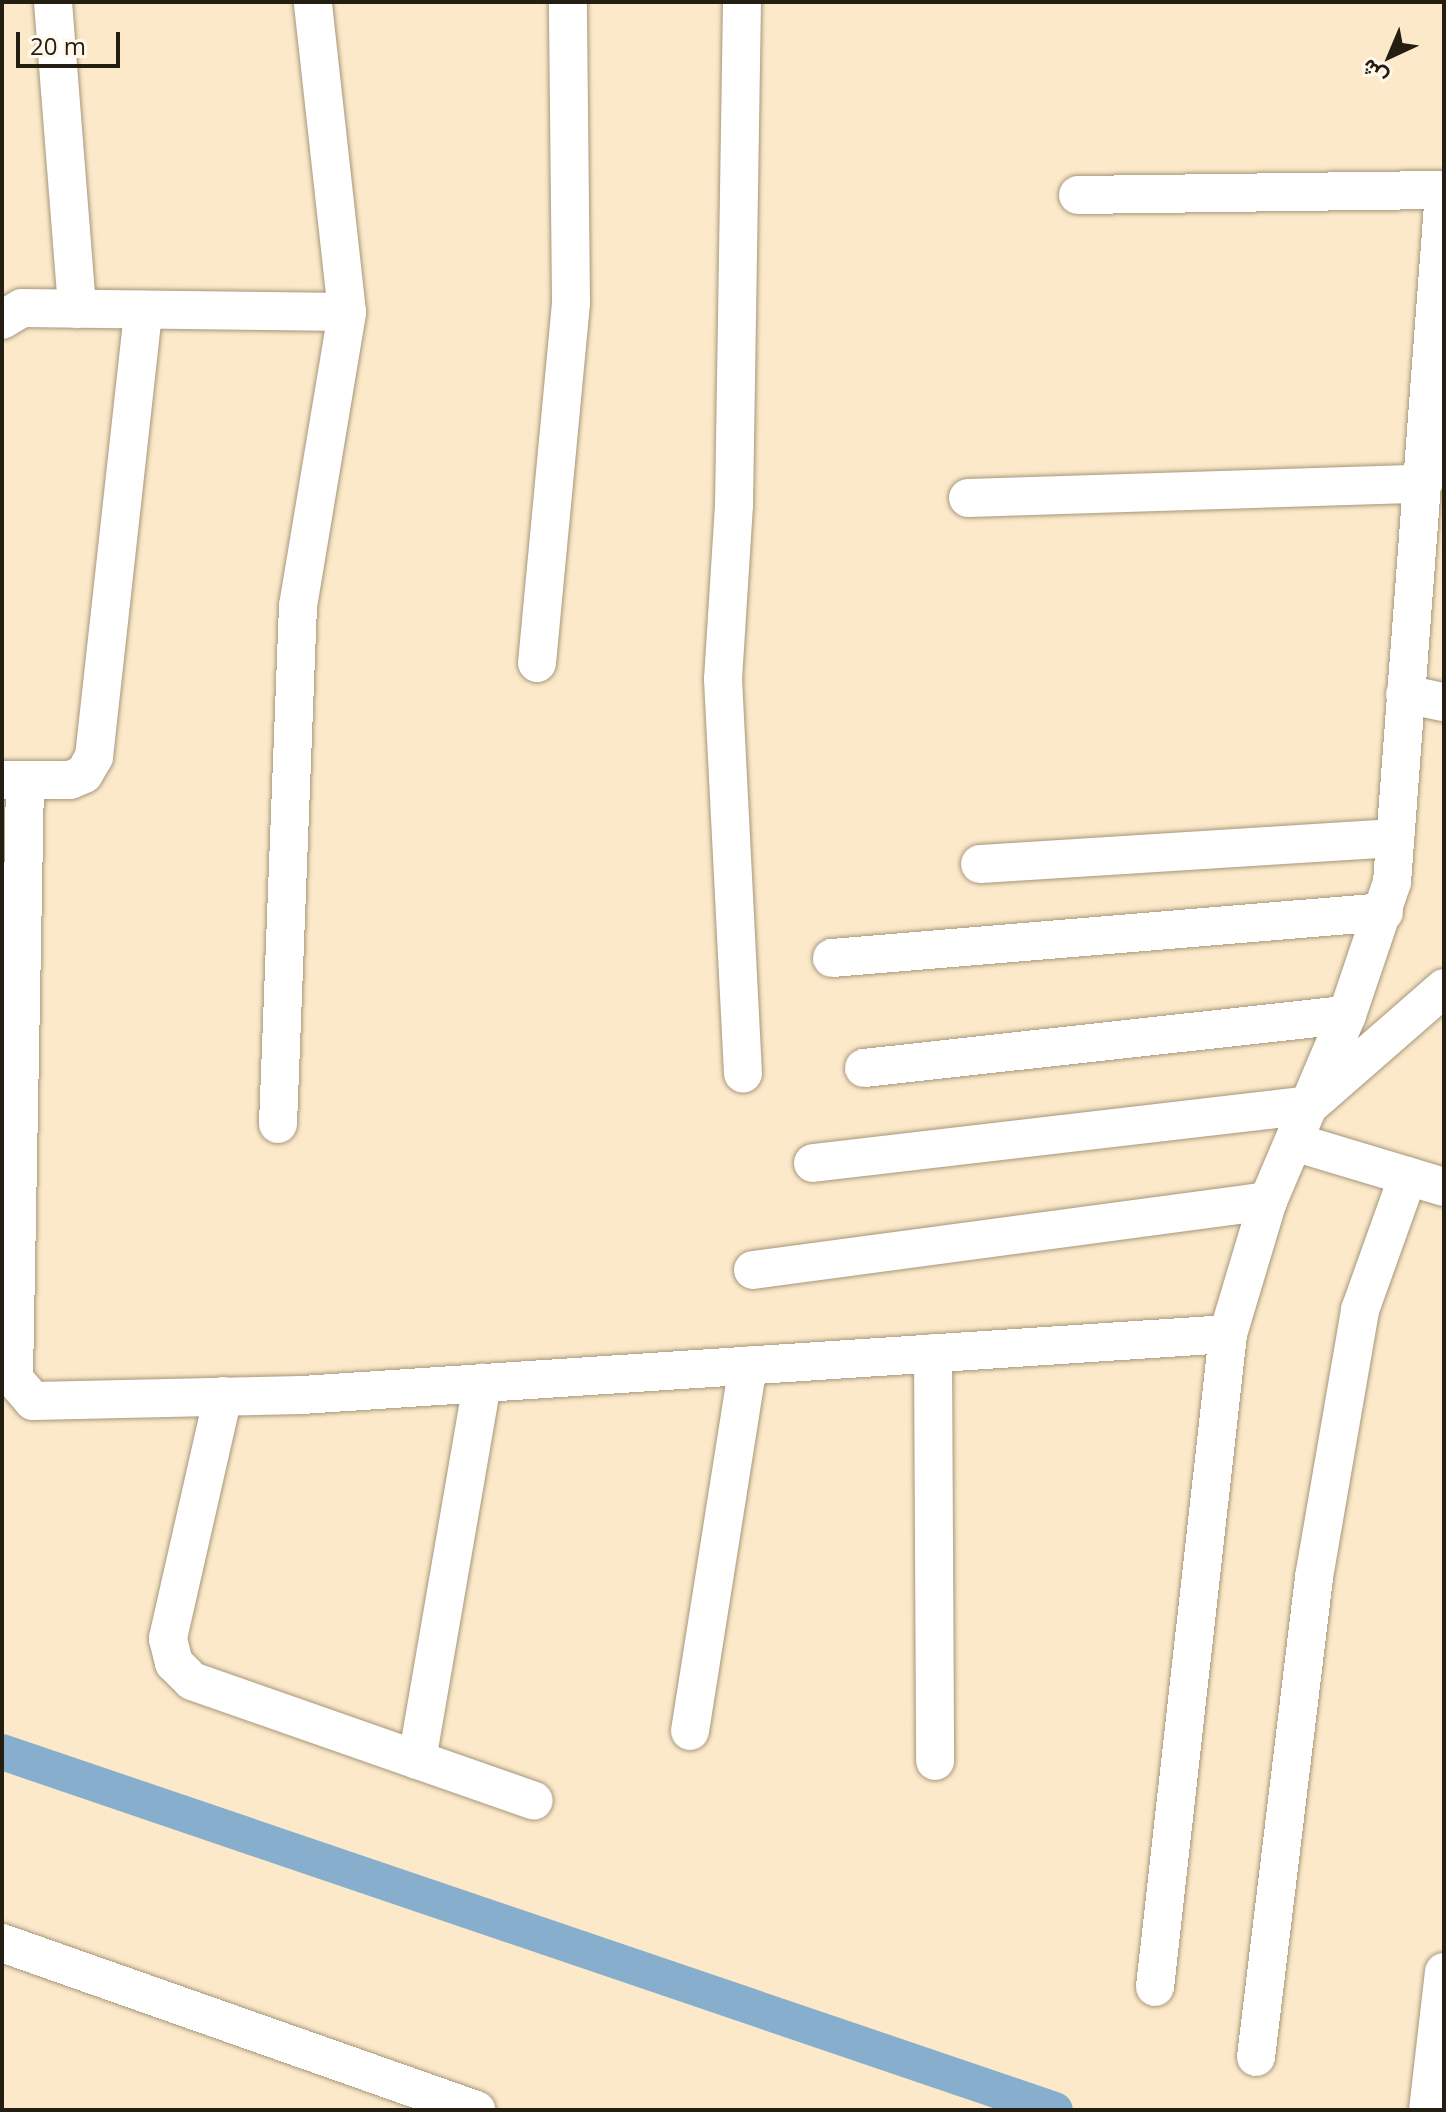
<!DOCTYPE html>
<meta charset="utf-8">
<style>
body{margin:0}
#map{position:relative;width:1446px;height:2112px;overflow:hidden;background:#fbe9ca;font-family:"Open Sans",Vazirmatn,sans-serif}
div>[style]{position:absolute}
.canal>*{height:36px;margin:-18px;padding:0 18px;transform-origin:18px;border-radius:18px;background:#87aecc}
.roads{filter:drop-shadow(0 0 2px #a79679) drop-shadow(0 0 2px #a79679)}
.minor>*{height:38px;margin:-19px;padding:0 19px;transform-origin:19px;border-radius:19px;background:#fff}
span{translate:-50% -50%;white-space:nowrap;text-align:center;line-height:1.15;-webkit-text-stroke:8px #fff8eb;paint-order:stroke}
.frame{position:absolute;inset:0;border:4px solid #241e12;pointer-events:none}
.north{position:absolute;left:1350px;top:16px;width:80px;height:80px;-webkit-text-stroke:6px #fff8eb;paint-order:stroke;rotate:224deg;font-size:22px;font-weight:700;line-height:32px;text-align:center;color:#241e12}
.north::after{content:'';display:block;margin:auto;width:28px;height:36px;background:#241e12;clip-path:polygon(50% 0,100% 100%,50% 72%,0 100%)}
.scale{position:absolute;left:16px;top:32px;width:104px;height:36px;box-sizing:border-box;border:4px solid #241e12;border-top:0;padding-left:10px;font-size:24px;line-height:28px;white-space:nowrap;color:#241e12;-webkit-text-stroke:6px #fff8eb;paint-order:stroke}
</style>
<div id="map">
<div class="canal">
<i style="left:2px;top:1752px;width:1112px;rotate:18.78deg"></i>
</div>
<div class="roads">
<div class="minor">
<i style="left:53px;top:2px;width:308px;rotate:85.5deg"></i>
<i style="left:742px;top:2px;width:503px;rotate:90.91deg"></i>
<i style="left:734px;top:505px;width:174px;rotate:93.6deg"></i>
<i style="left:723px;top:679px;width:395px;rotate:87.1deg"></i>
<i style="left:1078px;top:195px;width:366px;rotate:-0.8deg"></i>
<i style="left:2px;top:320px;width:23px;rotate:-31deg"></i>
<i style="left:22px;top:308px;width:325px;rotate:0.7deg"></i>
<i style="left:968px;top:498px;width:451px;rotate:-1.8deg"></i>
<i style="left:1419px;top:484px;width:23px;rotate:-43deg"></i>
<i style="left:537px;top:663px;width:363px;rotate:-84.6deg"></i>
<i style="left:571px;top:302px;width:300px;rotate:-90.6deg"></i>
<i style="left:1405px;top:694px;width:40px;rotate:12deg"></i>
<i style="left:2px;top:780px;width:68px"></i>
<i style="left:70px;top:780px;width:15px;rotate:-23deg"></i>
<i style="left:84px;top:774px;width:20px;rotate:-60deg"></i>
<i style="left:94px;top:757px;width:450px;rotate:-83.7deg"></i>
<i style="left:25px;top:782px;width:597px;rotate:91.06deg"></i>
<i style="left:14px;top:1379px;width:29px;rotate:49deg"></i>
<i style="left:33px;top:1401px;width:269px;rotate:-1.3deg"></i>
<i style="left:302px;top:1395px;width:928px;rotate:-3.77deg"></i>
<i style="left:980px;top:864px;width:416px;rotate:-3.6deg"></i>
<i style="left:832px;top:958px;width:554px;rotate:-4.76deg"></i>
<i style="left:864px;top:1068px;width:486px;rotate:-6.3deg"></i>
<i style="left:278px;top:1124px;width:518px;rotate:-87.79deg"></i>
<i style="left:298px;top:606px;width:298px;rotate:-80.5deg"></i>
<i style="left:347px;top:312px;width:312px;rotate:-96.3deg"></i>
<i style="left:1294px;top:1142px;width:157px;rotate:16.7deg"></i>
<i style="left:813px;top:1163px;width:500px;rotate:-6.66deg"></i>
<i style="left:1310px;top:1105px;width:178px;rotate:-41.1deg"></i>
<i style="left:753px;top:1270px;width:520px;rotate:-7.63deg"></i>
<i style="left:933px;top:1353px;width:408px;rotate:89.7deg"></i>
<i style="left:223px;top:1396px;width:249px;rotate:102.8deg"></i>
<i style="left:168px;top:1639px;width:25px;rotate:76deg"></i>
<i style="left:174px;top:1663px;width:25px;rotate:45deg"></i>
<i style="left:192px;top:1681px;width:362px;rotate:19.3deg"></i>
<i style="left:690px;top:1731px;width:370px;rotate:-81deg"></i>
<i style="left:417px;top:1760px;width:383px;rotate:-80.2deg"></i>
<i style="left:2px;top:1943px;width:503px;rotate:19.41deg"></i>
<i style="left:1155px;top:1987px;width:657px;rotate:-83.62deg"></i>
<i style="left:1228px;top:1334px;width:139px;rotate:-73.3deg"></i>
<i style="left:1268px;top:1201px;width:202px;rotate:-67deg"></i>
<i style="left:1347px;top:1015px;width:140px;rotate:-71.3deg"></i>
<i style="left:1392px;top:882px;width:692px;rotate:-85.69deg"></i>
<i style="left:1256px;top:2057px;width:483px;rotate:-83.1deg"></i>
<i style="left:1314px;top:1577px;width:271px;rotate:-80.2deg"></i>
<i style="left:1360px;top:1310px;width:142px;rotate:-70.3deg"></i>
<i style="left:1428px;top:2110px;width:139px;rotate:-83.4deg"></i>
</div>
</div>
<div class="frame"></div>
<div class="north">ش</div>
<div class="scale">20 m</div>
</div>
